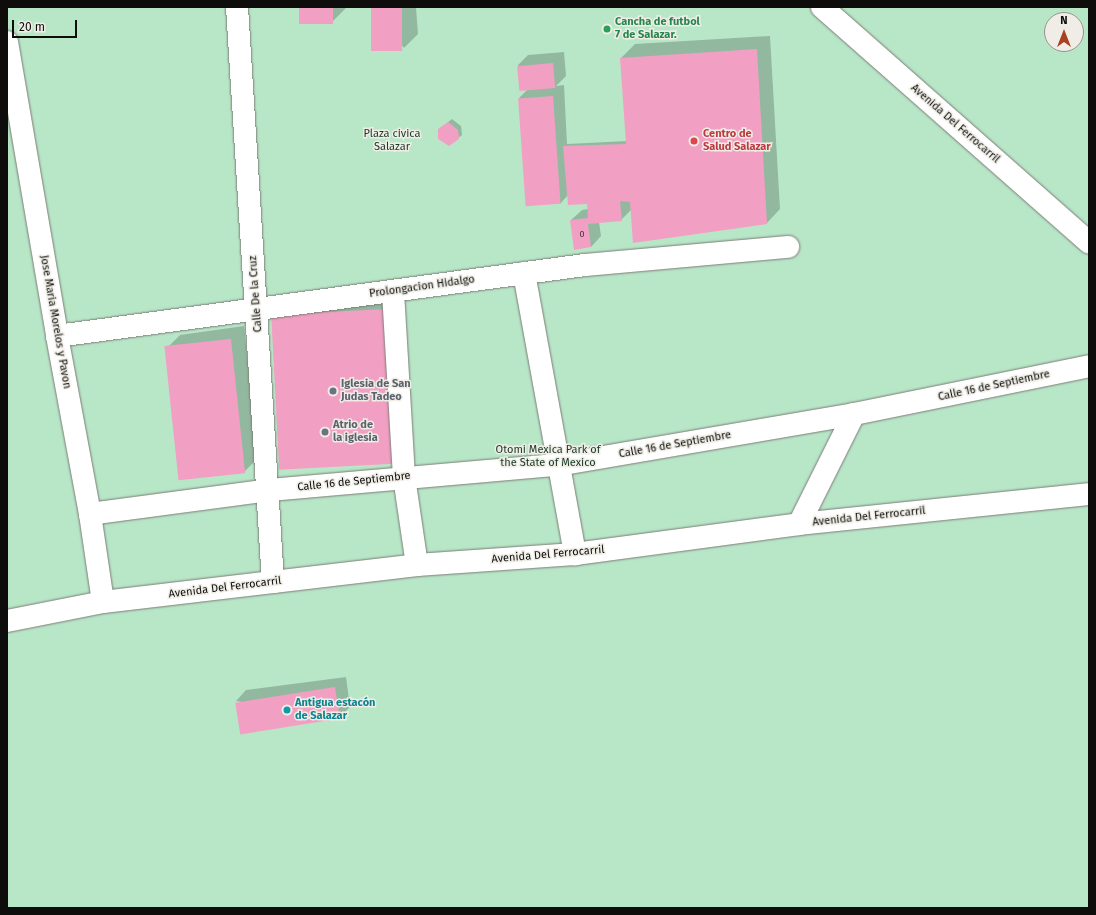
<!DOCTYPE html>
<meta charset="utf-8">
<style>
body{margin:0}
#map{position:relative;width:1096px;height:915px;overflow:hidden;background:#efede6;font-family:"Fira Sans",sans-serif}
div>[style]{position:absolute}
.green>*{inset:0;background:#b8e7c8}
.shadow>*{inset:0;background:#0003}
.building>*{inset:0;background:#f1a0c3;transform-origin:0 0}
.roads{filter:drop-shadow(0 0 1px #7d7c75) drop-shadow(0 0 1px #7d7c75)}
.street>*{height:22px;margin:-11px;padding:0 11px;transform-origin:11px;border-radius:11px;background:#fff}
.dots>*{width:11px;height:11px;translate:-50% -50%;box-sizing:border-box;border:2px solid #efede6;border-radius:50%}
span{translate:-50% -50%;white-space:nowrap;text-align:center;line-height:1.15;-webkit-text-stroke:3px #efede6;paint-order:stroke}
.number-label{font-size:9px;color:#473239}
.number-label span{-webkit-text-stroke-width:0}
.leisure-label{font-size:11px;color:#27864d;font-weight:700}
.left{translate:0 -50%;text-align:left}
.street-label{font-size:11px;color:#0e0d0b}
.park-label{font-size:11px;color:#173925}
.health-label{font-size:11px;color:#be3a42;font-weight:700}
.worship-label{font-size:11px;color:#5b616d;font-weight:700}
.culture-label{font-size:11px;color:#0d838f;font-weight:700}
.frame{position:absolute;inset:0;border:8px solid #0e0d0b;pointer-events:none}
.north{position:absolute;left:1044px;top:12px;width:40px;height:40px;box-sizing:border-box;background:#efede6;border:1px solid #95938e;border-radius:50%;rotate:0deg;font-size:11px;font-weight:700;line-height:16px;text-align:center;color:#0e0d0b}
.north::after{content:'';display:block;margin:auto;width:14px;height:18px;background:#a84021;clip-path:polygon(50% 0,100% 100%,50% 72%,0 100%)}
.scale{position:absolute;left:12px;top:20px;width:65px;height:18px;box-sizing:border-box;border:2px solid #0e0d0b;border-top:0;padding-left:5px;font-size:12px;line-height:14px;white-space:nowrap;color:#0e0d0b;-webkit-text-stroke:3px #efede6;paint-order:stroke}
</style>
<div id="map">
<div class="green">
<i style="clip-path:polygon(evenodd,7px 7px,1089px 7px,1089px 908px,7px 908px,7px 7px,1052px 20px,1076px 20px,1076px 44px,1052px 44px,1052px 20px)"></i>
</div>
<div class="shadow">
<i style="clip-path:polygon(300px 7px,347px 7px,333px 21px)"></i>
<i style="clip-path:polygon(372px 7px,416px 7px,418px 34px,404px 48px)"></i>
<i style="clip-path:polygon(770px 36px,780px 209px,767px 223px,631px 210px,621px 220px,599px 222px,601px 236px,591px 247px,571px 220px,582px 210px,588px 209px,588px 203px,568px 195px,560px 204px,519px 98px,529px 88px,518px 65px,528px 55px,564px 52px,566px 76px,556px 86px,564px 85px,567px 144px,627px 141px,621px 58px,635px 44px)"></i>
<i style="clip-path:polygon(452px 119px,461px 126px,462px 135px,458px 138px,439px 129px)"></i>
<i style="clip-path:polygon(399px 296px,393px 463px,272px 318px,286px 305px)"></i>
<i style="clip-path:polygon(244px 326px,258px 458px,244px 472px,166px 349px,180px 335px)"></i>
<i style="clip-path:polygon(346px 677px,350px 707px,339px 718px,236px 701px,246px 690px)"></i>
</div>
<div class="building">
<i style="left:299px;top:7px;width:34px;height:17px"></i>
<i style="left:371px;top:7px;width:31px;height:44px"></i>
<i style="clip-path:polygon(757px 49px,767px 224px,633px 243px,630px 202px,620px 201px,622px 221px,588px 224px,591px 247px,574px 250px,570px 220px,588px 218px,587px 204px,568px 205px,563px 146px,626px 144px,620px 58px)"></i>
<i style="left:553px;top:63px;width:25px;height:36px;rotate:85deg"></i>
<i style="left:553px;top:96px;width:108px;height:35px;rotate:86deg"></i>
<i style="clip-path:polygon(448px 122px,458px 130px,459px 139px,449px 146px,438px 139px,438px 129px)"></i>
<i style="left:386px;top:309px;width:155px;height:115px;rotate:87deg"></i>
<i style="left:231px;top:339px;width:135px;height:67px;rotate:84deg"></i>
<i style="left:335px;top:687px;width:32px;height:101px;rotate:81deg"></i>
</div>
<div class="roads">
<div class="street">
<i style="left:237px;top:7px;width:576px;rotate:86.42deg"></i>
<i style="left:822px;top:7px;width:356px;rotate:41.4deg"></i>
<i style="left:7px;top:42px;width:298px;rotate:80.3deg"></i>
<i style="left:57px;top:336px;width:181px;rotate:79.5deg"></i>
<i style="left:90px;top:514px;width:89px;rotate:81.6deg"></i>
<i style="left:524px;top:273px;width:286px;rotate:79.7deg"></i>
<i style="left:393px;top:292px;width:185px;rotate:86.6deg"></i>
<i style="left:404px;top:477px;width:89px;rotate:81.6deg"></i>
<i style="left:57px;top:336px;width:533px;rotate:-7.66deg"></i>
<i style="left:585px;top:265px;width:204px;rotate:-5.1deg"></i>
<i style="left:90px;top:514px;width:181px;rotate:-7.6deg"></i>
<i style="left:269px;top:490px;width:289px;rotate:-5deg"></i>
<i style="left:557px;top:465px;width:301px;rotate:-9.7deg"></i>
<i style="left:854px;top:414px;width:240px;rotate:-11.5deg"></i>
<i style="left:799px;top:524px;width:123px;rotate:-63.4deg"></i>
<i style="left:7px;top:621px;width:98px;rotate:-11.2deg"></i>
<i style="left:103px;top:602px;width:171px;rotate:-6.7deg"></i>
<i style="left:273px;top:582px;width:145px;rotate:-6.7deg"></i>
<i style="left:417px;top:565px;width:158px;rotate:-4deg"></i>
<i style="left:575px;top:554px;width:226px;rotate:-7.6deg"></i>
<i style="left:799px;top:524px;width:292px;rotate:-5.9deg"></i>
</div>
</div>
<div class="dots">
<i style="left:607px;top:29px;background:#2e9e5b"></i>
<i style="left:694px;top:141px;background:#e0444e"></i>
<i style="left:333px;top:391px;background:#6b7280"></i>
<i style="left:325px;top:432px;background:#6b7280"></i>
<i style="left:287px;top:710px;background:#0f9aa8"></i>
</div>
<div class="number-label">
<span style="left:582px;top:234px">0</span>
</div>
<div class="leisure-label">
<span class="left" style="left:615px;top:29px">Cancha de futbol<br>7 de Salazar.</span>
</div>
<div class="street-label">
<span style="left:955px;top:124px;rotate:41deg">Avenida Del Ferrocarril</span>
<span style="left:422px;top:287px;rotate:-8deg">Prolongacion Hidalgo</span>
<span style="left:256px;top:294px;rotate:-94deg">Calle De la Cruz</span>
<span style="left:55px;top:322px;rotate:80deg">Jose Maria Morelos y Pavon</span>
<span style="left:994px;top:386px;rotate:-12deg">Calle 16 de Septiembre</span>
<span style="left:675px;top:445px;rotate:-10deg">Calle 16 de Septiembre</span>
<span style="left:354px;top:482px;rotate:-6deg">Calle 16 de Septiembre</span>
<span style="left:869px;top:517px;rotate:-6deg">Avenida Del Ferrocarril</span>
<span style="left:548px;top:555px;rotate:-5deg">Avenida Del Ferrocarril</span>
<span style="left:225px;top:588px;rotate:-7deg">Avenida Del Ferrocarril</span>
</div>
<div class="park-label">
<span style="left:392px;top:141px">Plaza civica<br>Salazar</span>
<span style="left:548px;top:457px">Otomi Mexica Park of<br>the State of Mexico</span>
</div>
<div class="health-label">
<span class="left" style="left:703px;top:141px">Centro de<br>Salud Salazar</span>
</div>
<div class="worship-label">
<span class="left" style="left:341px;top:391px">Iglesia de San<br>Judas Tadeo</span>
<span class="left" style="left:333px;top:432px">Atrio de<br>la iglesia</span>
</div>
<div class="culture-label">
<span class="left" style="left:295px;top:710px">Antigua estacón<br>de Salazar</span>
</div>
<div class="frame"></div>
<div class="north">N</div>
<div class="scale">20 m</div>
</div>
